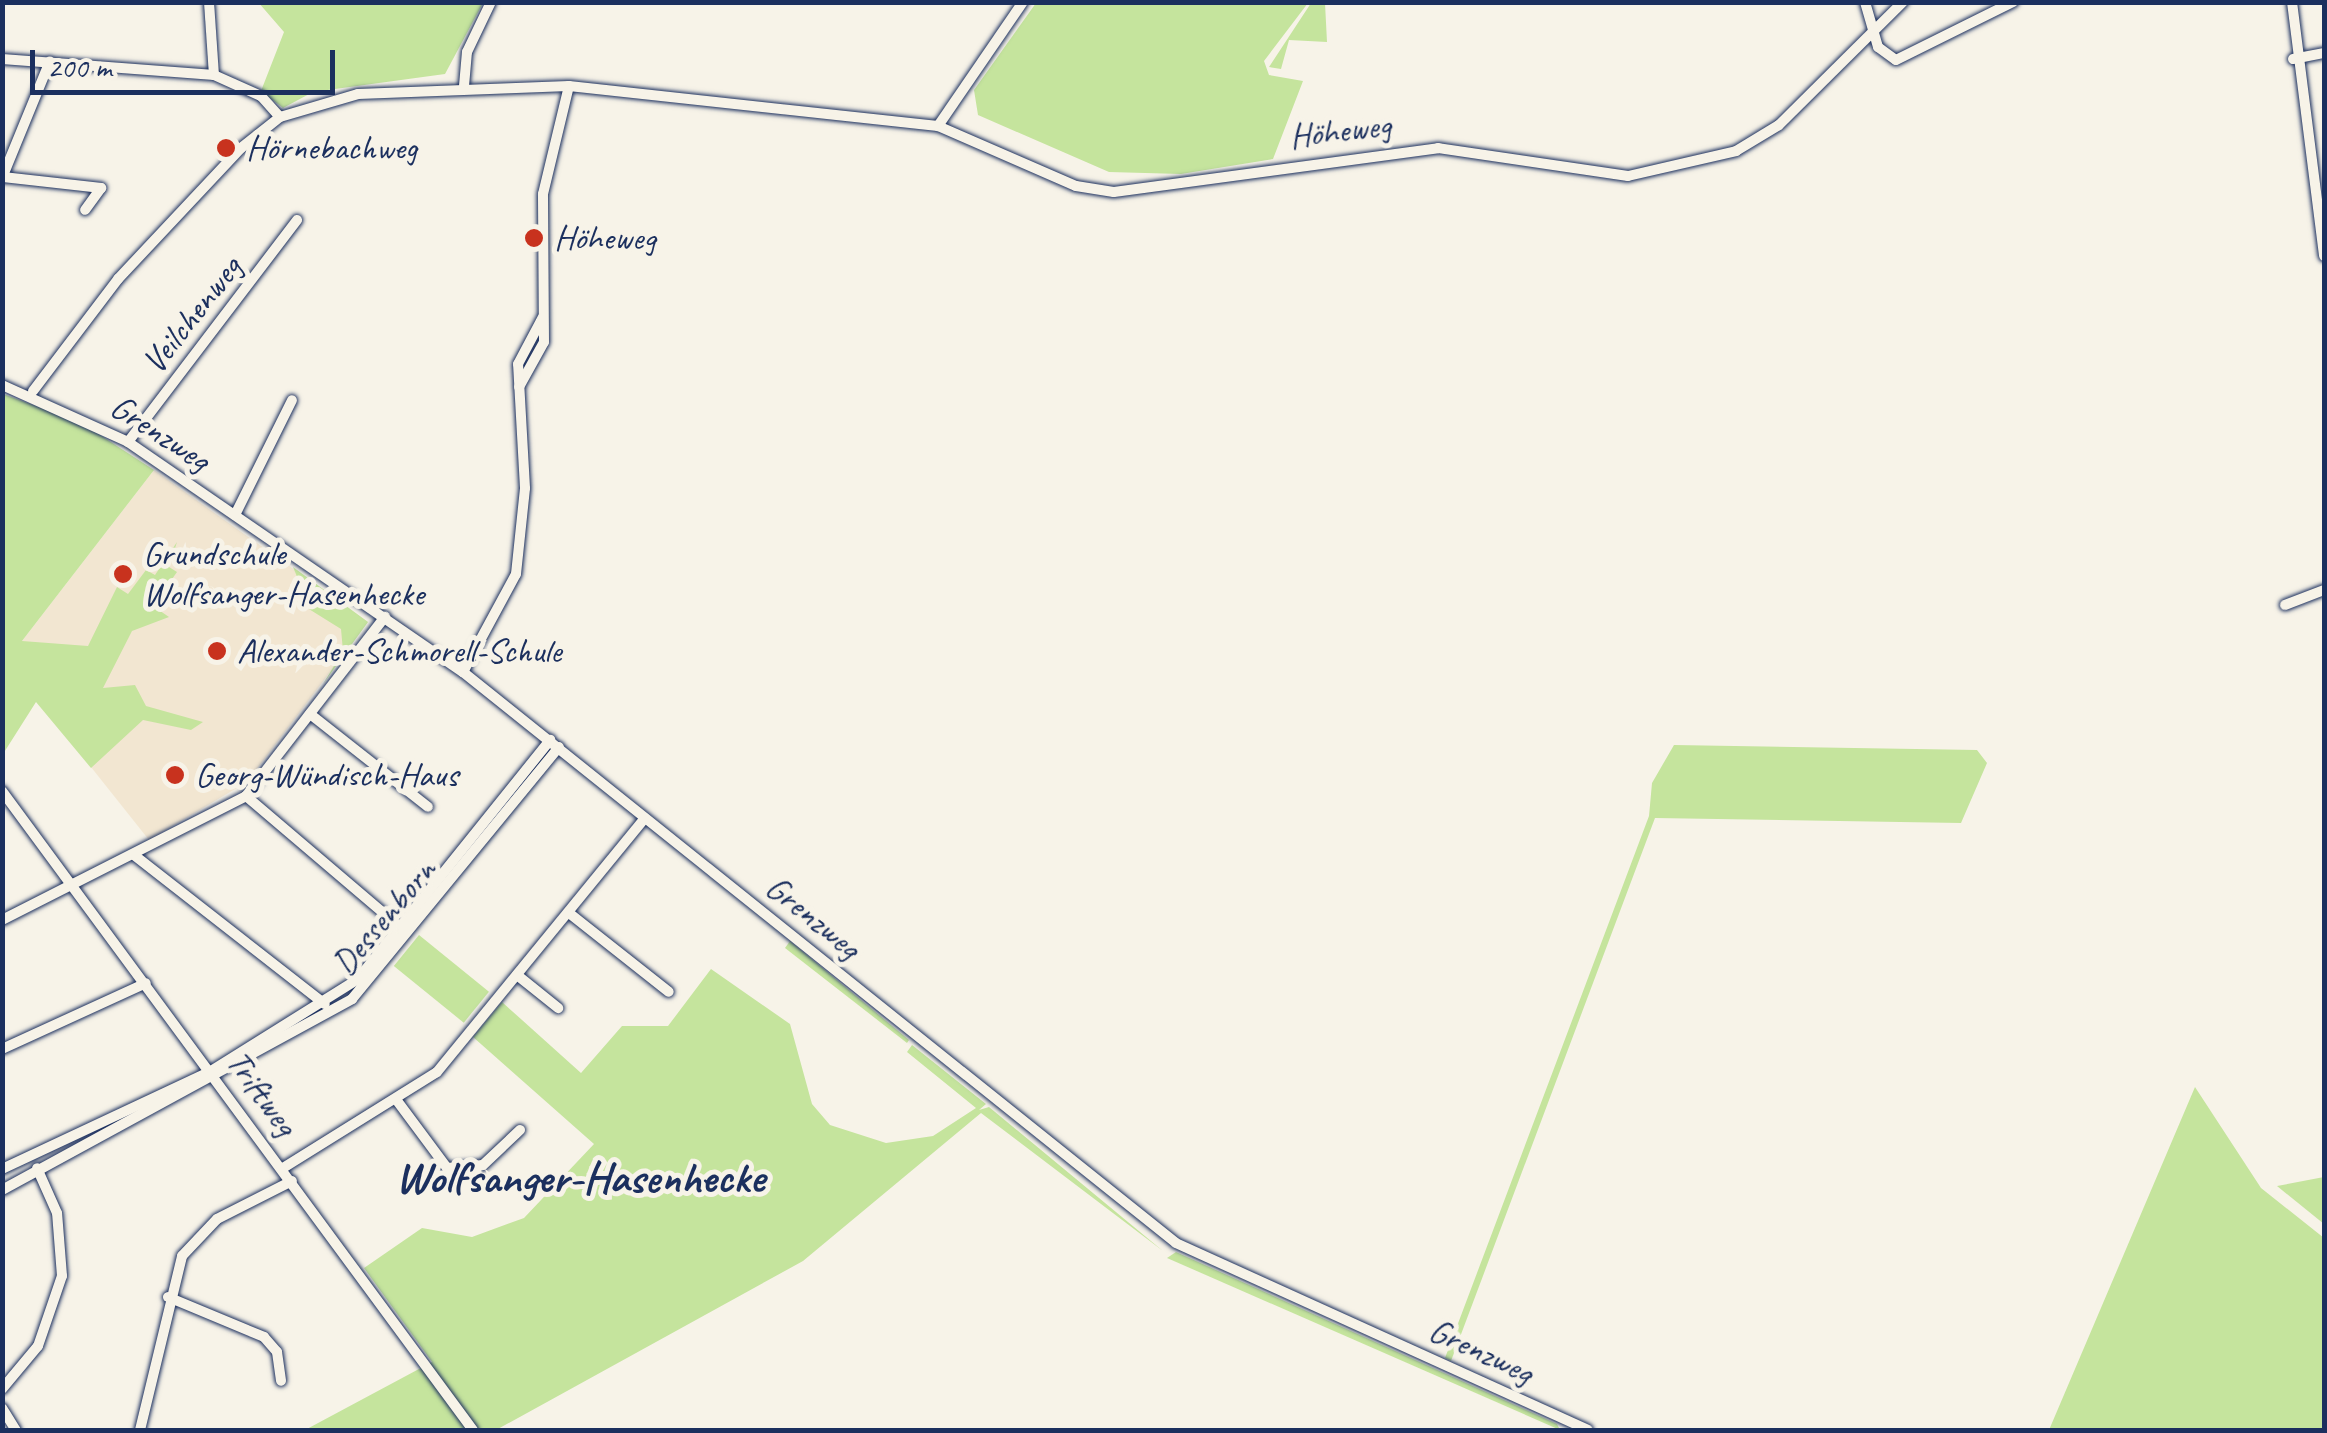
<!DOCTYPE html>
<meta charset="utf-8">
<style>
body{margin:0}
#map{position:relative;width:2327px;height:1433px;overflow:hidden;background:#f7f3e8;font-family:Caveat,sans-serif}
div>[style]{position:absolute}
.built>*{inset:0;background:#f2e6d1}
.green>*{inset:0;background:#c5e49d;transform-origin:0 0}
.roads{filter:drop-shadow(0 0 2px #1b2f5e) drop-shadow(0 0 2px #1b2f5e)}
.minor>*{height:10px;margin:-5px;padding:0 5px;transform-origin:5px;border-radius:5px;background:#f7f3e8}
.dots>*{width:28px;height:28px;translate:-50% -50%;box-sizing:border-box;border:5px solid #f7f3e8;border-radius:50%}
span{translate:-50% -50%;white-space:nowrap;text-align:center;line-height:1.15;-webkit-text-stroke:10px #f7f3e8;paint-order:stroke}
.street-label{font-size:35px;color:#1b2f5e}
.poi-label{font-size:35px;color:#1b2f5e}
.left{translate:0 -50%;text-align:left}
.district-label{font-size:45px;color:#1b2f5e;font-weight:700}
.frame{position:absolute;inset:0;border:5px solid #1b2f5e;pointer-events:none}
.scale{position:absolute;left:30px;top:50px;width:305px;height:45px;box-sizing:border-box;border:5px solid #1b2f5e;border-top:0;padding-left:12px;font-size:30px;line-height:35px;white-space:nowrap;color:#1b2f5e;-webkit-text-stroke:8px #f7f3e8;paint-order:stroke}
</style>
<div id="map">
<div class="built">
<i style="clip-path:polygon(154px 470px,368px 622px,247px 782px,149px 840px,48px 713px,22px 641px)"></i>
</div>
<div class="green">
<i style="clip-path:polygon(483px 3px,445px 74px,313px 92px,283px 108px,261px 91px,284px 32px,258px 2px)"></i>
<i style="clip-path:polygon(1036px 3px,1308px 3px,1264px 61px,1269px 75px,1303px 81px,1273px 159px,1181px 174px,1109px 172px,978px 115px,974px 90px)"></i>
<i style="clip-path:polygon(1311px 3px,1325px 3px,1327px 42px,1289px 40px,1281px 69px,1269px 67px)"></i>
<i style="clip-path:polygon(3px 394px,80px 422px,154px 470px,22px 641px,88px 646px,117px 587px,128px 594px,146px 570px,155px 575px,177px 542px,169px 567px,177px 572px,153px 606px,169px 617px,132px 631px,103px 688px,135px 685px,146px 706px,203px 722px,191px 730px,143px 720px,91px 768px,36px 702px,3px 754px)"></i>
<i style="clip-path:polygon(293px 567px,368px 622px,323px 684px,343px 651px,341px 629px,296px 601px,303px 591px)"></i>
<i style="clip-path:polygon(1674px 745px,1977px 750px,1987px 763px,1961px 823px,1655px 818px,1451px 1361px,1445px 1358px,1649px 816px,1652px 783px)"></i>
<i style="left:419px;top:935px;width:90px;height:40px;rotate:39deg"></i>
<i style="clip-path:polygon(790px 941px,909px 1040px,907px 1043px,785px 948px)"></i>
<i style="clip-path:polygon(711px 969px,790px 1024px,812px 1104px,830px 1125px,886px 1143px,933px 1136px,976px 1108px,907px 1052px,912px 1045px,986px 1104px,979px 1110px,989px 1107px,1163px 1251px,981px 1113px,803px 1261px,496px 1430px,305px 1430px,432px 1362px,364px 1268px,422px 1228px,472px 1237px,524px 1218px,594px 1144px,473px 1037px,502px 1002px,581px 1073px,622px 1026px,668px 1026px)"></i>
<i style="clip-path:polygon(2195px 1087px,2261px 1188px,2324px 1238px,2324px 1430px,2049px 1430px)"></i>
<i style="clip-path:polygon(2324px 1177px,2324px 1224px,2277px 1186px)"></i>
<i style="clip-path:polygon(1176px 1252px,1557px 1424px,1560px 1430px,1167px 1258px)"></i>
</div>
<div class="roads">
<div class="minor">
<i style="left:209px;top:2px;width:73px;rotate:86.1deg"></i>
<i style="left:1865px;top:2px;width:47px;rotate:73.9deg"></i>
<i style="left:1878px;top:47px;width:22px;rotate:36deg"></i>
<i style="left:1896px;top:60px;width:131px;rotate:-26.4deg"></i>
<i style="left:2292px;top:2px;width:256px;rotate:82.8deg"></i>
<i style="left:2px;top:59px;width:213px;rotate:4.3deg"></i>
<i style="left:214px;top:75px;width:51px;rotate:24.1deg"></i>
<i style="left:261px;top:96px;width:28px;rotate:48deg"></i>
<i style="left:2293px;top:59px;width:32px;rotate:-11deg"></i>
<i style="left:464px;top:86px;width:34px;rotate:-85deg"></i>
<i style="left:467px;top:52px;width:55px;rotate:-64.4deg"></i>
<i style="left:938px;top:126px;width:150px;rotate:-55.6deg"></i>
<i style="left:3px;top:177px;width:99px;rotate:6.4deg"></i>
<i style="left:101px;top:188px;width:27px;rotate:126deg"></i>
<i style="left:2px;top:178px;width:126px;rotate:-67.7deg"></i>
<i style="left:2px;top:385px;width:138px;rotate:24.3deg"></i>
<i style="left:128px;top:442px;width:406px;rotate:34.5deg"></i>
<i style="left:463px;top:672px;width:913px;rotate:38.69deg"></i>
<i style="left:1176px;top:1243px;width:452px;rotate:24.4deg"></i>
<i style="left:519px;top:387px;width:51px;rotate:-60.9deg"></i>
<i style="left:544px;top:342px;width:148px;rotate:-90.4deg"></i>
<i style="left:543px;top:194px;width:111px;rotate:-76.5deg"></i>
<i style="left:33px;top:391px;width:141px;rotate:-52.8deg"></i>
<i style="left:118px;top:279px;width:180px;rotate:-46.8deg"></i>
<i style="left:241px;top:148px;width:50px;rotate:-38.5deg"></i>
<i style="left:280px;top:117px;width:81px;rotate:-16.4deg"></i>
<i style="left:358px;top:94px;width:211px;rotate:-2.2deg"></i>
<i style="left:569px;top:86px;width:371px;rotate:6.2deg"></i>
<i style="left:938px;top:126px;width:150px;rotate:23.5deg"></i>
<i style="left:1076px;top:186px;width:38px;rotate:9deg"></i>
<i style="left:1114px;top:192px;width:327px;rotate:-7.7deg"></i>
<i style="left:1438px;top:148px;width:192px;rotate:8.4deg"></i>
<i style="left:1628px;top:176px;width:111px;rotate:-13deg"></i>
<i style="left:1736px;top:151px;width:50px;rotate:-31.2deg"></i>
<i style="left:1779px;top:125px;width:175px;rotate:-44.8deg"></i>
<i style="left:128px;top:442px;width:279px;rotate:-52.7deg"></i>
<i style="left:235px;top:515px;width:128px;rotate:-63.6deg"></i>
<i style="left:2285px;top:605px;width:42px;rotate:-21deg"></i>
<i style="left:463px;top:672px;width:111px;rotate:-61.6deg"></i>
<i style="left:516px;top:574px;width:86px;rotate:-84deg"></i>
<i style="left:525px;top:488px;width:124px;rotate:-93.2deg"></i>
<i style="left:518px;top:364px;width:53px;rotate:-62deg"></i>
<i style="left:310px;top:714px;width:150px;rotate:38.2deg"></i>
<i style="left:2px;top:791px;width:794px;rotate:53.61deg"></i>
<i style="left:246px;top:796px;width:204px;rotate:40.4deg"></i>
<i style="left:134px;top:855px;width:242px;rotate:38deg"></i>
<i style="left:569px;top:913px;width:127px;rotate:38.3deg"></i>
<i style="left:2px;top:920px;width:274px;rotate:-26.9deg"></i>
<i style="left:246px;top:796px;width:227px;rotate:-52.2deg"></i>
<i style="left:517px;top:975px;width:53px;rotate:38.8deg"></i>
<i style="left:2px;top:1049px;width:158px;rotate:-24.6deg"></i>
<i style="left:398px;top:1102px;width:82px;rotate:53.4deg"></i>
<i style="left:447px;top:1168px;width:36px;rotate:-5deg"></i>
<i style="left:483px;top:1165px;width:51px;rotate:-43.4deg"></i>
<i style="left:283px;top:1168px;width:181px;rotate:-31.9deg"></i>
<i style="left:437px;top:1072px;width:328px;rotate:-50.7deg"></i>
<i style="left:2px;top:1169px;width:231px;rotate:-25.1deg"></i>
<i style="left:211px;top:1071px;width:173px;rotate:-32deg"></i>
<i style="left:358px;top:979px;width:307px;rotate:-51.2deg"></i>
<i style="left:2px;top:1190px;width:399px;rotate:-28.6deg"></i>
<i style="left:352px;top:999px;width:326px;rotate:-50.6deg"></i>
<i style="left:168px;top:1297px;width:104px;rotate:22.6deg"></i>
<i style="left:264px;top:1337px;width:20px;rotate:49deg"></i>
<i style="left:277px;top:1352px;width:29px;rotate:82deg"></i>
<i style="left:2px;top:1389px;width:56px;rotate:-50.1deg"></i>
<i style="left:38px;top:1346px;width:74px;rotate:-71.1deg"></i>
<i style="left:62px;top:1276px;width:63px;rotate:-94.5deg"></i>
<i style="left:57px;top:1213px;width:49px;rotate:-114deg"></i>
<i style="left:2px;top:1408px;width:26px;rotate:58deg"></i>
<i style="left:140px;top:1430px;width:179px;rotate:-76.4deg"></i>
<i style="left:182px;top:1256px;width:51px;rotate:-46.6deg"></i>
<i style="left:217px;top:1219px;width:84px;rotate:-26.9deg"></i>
</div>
</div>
<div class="dots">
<i style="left:226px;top:148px;background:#c8321e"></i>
<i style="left:534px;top:238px;background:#c8321e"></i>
<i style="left:123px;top:574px;background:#c8321e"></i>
<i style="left:217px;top:651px;background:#c8321e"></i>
<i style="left:175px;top:775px;background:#c8321e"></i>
</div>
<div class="street-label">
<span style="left:1340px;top:131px;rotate:-7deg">Höheweg</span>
<span style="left:192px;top:315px;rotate:-52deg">Veilchenweg</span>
<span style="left:160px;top:433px;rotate:33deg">Grenzweg</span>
<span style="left:384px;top:917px;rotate:-50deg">Dessenborn</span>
<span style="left:813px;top:917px;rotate:39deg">Grenzweg</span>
<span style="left:262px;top:1093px;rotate:54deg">Triftweg</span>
<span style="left:1481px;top:1351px;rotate:25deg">Grenzweg</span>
</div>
<div class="poi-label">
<span class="left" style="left:246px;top:148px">Hörnebachweg</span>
<span class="left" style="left:554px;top:238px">Höheweg</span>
<span class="left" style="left:143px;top:574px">Grundschule<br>Wolfsanger-Hasenhecke</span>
<span class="left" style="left:237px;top:651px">Alexander-Schmorell-Schule</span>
<span class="left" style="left:195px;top:775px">Georg-Wündisch-Haus</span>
</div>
<div class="district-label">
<span style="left:580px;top:1178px">Wolfsanger-Hasenhecke</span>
</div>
<div class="frame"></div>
<div class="scale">200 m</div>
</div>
